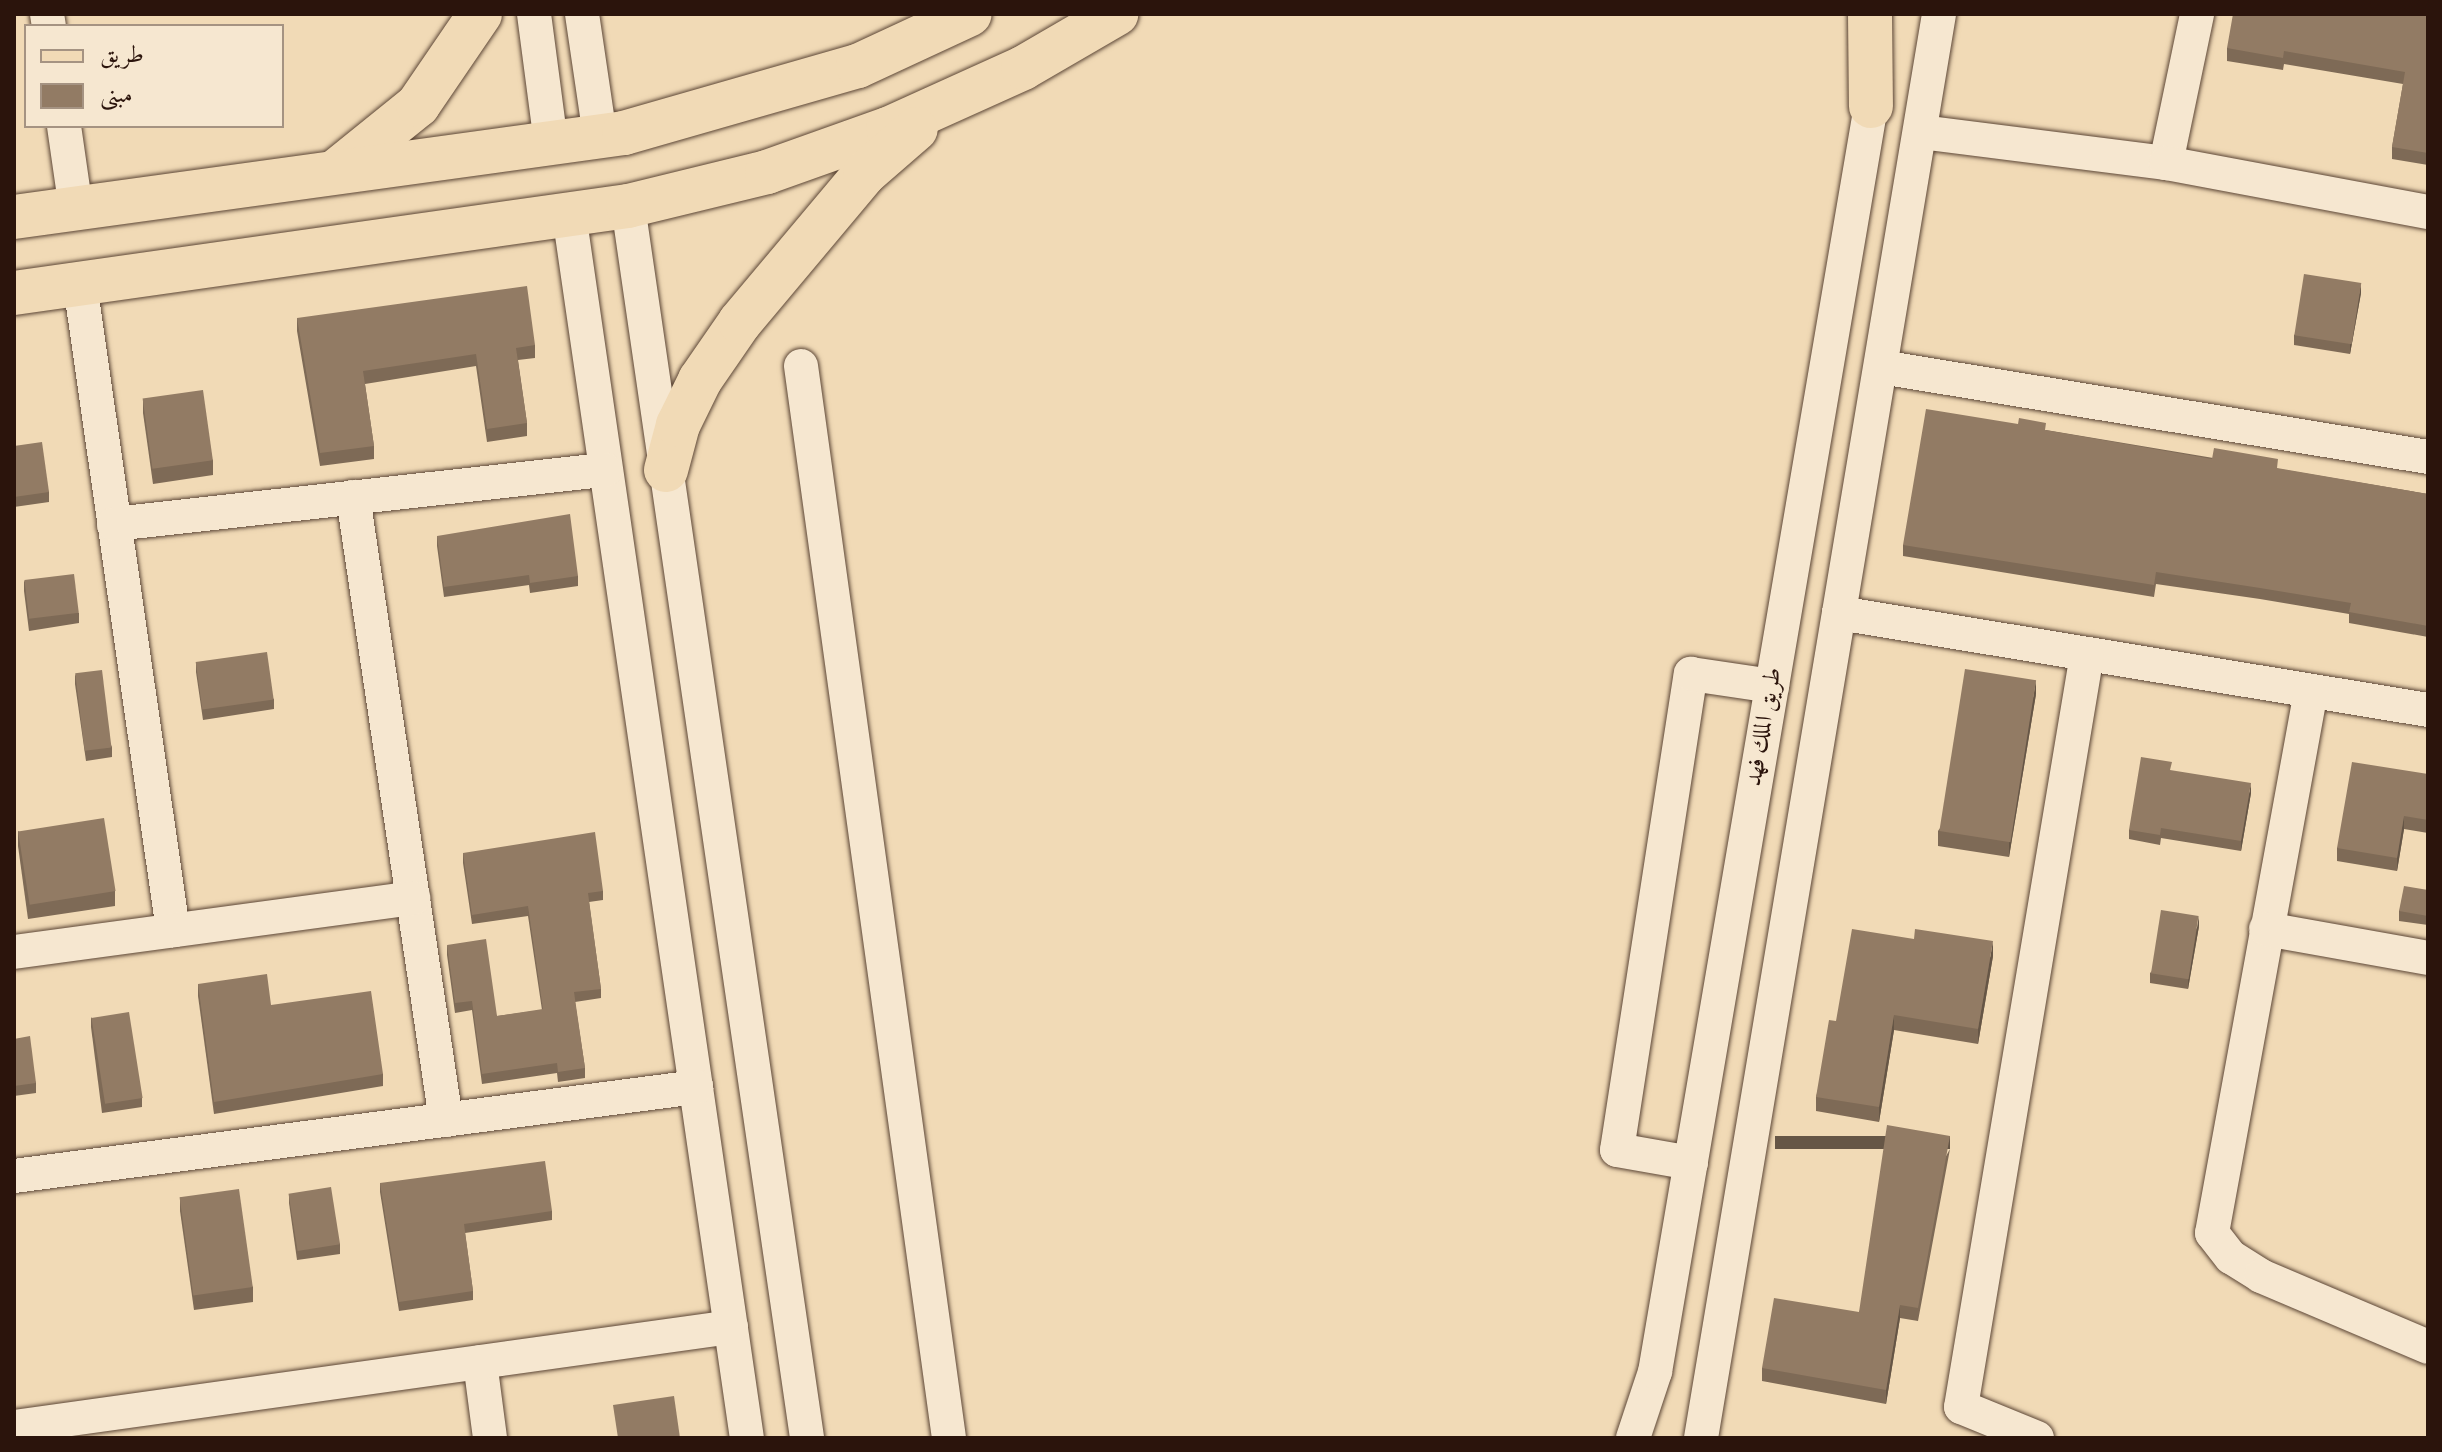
<!DOCTYPE html>
<meta charset="utf-8">
<style>
body{margin:0}
#map{position:relative;width:2442px;height:1452px;overflow:hidden;background:#f1dab6;font-family:"Sorts Mill Goudy",Amiri,serif}
div>[style]{position:absolute}
.roads{filter:drop-shadow(0 0 2px #5c4636) drop-shadow(0 0 2px #5c4636)}
.minor>*{height:34px;margin:-17px;padding:0 17px;transform-origin:17px;border-radius:17px;background:#f6e7d0}
.major>*{height:44px;margin:-22px;padding:0 22px;transform-origin:22px;border-radius:22px;background:#f1dab6}
.wall>*{inset:0;background:#7e6a56}
.shaded-wall>*{inset:0;background:#665646;transform-origin:0 0}
.building>*{inset:0;background:#927b64;transform-origin:0 0}
span{translate:-50% -50%;white-space:nowrap;text-align:center;line-height:1.15;-webkit-text-stroke:7px #f6e7d0;paint-order:stroke}
.street-label{font-size:24px;color:#2b140c}
.frame{position:absolute;inset:0;border:16px solid #2b140c;pointer-events:none}
.legend{position:absolute;left:24px;top:24px;width:260px;height:104px;box-sizing:border-box;background:#f6e7d0;border:2px solid #a59382;margin:0;padding:10px 14px;list-style:none;font-size:24px;color:#2b140c}
.legend li{display:flex;align-items:center;gap:16px;height:40px}
.legend b{width:40px;border:2px solid #a59382}
</style>
<div id="map">
<div class="roads">
<div class="minor">
<i style="left:47px;top:14px;width:12px;rotate:81deg"></i>
<i style="left:534px;top:14px;width:131px;rotate:82.5deg"></i>
<i style="left:582px;top:14px;width:123px;rotate:81.6deg"></i>
<i style="left:64px;top:126px;width:84px;rotate:81.8deg"></i>
<i style="left:1921px;top:132px;width:247px;rotate:7.2deg"></i>
<i style="left:2166px;top:163px;width:152px;rotate:-78.2deg"></i>
<i style="left:2166px;top:163px;width:267px;rotate:10.6deg"></i>
<i style="left:628px;top:206px;width:1245px;rotate:81.73deg"></i>
<i style="left:569px;top:214px;width:1237px;rotate:81.73deg"></i>
<i style="left:80px;top:284px;width:653px;rotate:81.81deg"></i>
<i style="left:801px;top:366px;width:1082px;rotate:82.14deg"></i>
<i style="left:1881px;top:367px;width:554px;rotate:9.34deg"></i>
<i style="left:353px;top:497px;width:630px;rotate:81.51deg"></i>
<i style="left:114px;top:524px;width:494px;rotate:-6.3deg"></i>
<i style="left:1839px;top:613px;width:597px;rotate:9.35deg"></i>
<i style="left:2311px;top:691px;width:551px;rotate:100.35deg"></i>
<i style="left:2212px;top:1233px;width:31px;rotate:52deg"></i>
<i style="left:2231px;top:1257px;width:36px;rotate:32deg"></i>
<i style="left:2261px;top:1276px;width:181px;rotate:23deg"></i>
<i style="left:2266px;top:929px;width:165px;rotate:10.1deg"></i>
<i style="left:14px;top:952px;width:403px;rotate:-7.7deg"></i>
<i style="left:1691px;top:1163px;width:75px;rotate:-170deg"></i>
<i style="left:1617px;top:1150px;width:482px;rotate:-81.2deg"></i>
<i style="left:1691px;top:674px;width:82px;rotate:8.4deg"></i>
<i style="left:14px;top:1176px;width:688px;rotate:-7.43deg"></i>
<i style="left:480px;top:1362px;width:77px;rotate:82.5deg"></i>
<i style="left:14px;top:1427px;width:724px;rotate:-7.94deg"></i>
<i style="left:1633px;top:1438px;width:70px;rotate:-71.6deg"></i>
<i style="left:1655px;top:1372px;width:1309px;rotate:-80.32deg"></i>
<i style="left:1701px;top:1438px;width:1444px;rotate:-80.51deg"></i>
<i style="left:2037px;top:1438px;width:82px;rotate:-157.8deg"></i>
<i style="left:1961px;top:1407px;width:763px;rotate:-80.5deg"></i>
</div>
<div class="major">
<i style="left:1870px;top:14px;width:92px;rotate:89.4deg"></i>
<i style="left:335px;top:172px;width:107px;rotate:-38.9deg"></i>
<i style="left:418px;top:105px;width:110px;rotate:-55.7deg"></i>
<i style="left:14px;top:217px;width:616px;rotate:-7.84deg"></i>
<i style="left:624px;top:133px;width:243px;rotate:-16deg"></i>
<i style="left:858px;top:66px;width:123px;rotate:-24.9deg"></i>
<i style="left:14px;top:293px;width:620px;rotate:-8.06deg"></i>
<i style="left:628px;top:206px;width:143px;rotate:-13.7deg"></i>
<i style="left:767px;top:172px;width:128px;rotate:-19.6deg"></i>
<i style="left:888px;top:129px;width:148px;rotate:-24.3deg"></i>
<i style="left:1023px;top:68px;width:108px;rotate:-30.1deg"></i>
<i style="left:666px;top:470px;width:47px;rotate:-75.1deg"></i>
<i style="left:678px;top:425px;width:50px;rotate:-63.9deg"></i>
<i style="left:700px;top:380px;width:70px;rotate:-55.4deg"></i>
<i style="left:740px;top:322px;width:194px;rotate:-50deg"></i>
<i style="left:865px;top:173px;width:67px;rotate:-40.8deg"></i>
</div>
</div>
<div class="wall">
<i style="clip-path:polygon(2428px 14px,2428px 165px,2392px 159px,2392px 147px,2403px 84px,2284px 64px,2283px 70px,2227px 61px,2227px 48px)"></i>
<i style="clip-path:polygon(2361px 293px,2350px 354px,2294px 345px,2294px 335px)"></i>
<i style="clip-path:polygon(297px 318px,535px 345px,535px 358px,518px 360px,527px 423px,527px 436px,487px 442px,476px 366px,365px 384px,374px 446px,374px 459px,320px 466px,297px 331px)"></i>
<i style="clip-path:polygon(143px 399px,213px 460px,213px 475px,153px 484px,143px 413px)"></i>
<i style="clip-path:polygon(2046px 430px,2428px 494px,2428px 637px,2349px 623px,2349px 614px,2260px 599px,2156px 584px,2154px 597px,1903px 556px,1903px 545px)"></i>
<i style="clip-path:polygon(14px 446px,49px 492px,49px 502px,14px 507px)"></i>
<i style="clip-path:polygon(437px 536px,578px 576px,578px 586px,530px 593px,529px 585px,444px 597px,437px 546px)"></i>
<i style="clip-path:polygon(24px 581px,79px 613px,79px 623px,29px 631px,24px 591px)"></i>
<i style="clip-path:polygon(196px 662px,274px 699px,274px 709px,203px 720px,196px 672px)"></i>
<i style="clip-path:polygon(75px 674px,112px 747px,112px 757px,86px 761px,75px 684px)"></i>
<i style="clip-path:polygon(2036px 694px,2009px 857px,1938px 846px,1938px 831px)"></i>
<i style="clip-path:polygon(2172px 771px,2251px 793px,2241px 851px,2161px 838px,2160px 845px,2129px 839px,2129px 830px)"></i>
<i style="clip-path:polygon(2428px 774px,2428px 833px,2404px 829px,2397px 871px,2337px 861px,2337px 848px)"></i>
<i style="clip-path:polygon(18px 831px,115px 891px,115px 906px,28px 919px,18px 846px)"></i>
<i style="clip-path:polygon(463px 853px,603px 891px,603px 900px,589px 902px,601px 989px,601px 998px,575px 1002px,585px 1068px,585px 1078px,558px 1082px,557px 1073px,482px 1084px,472px 1010px,455px 1013px,447px 955px,447px 945px,497px 1016px,542px 1010px,528px 916px,472px 924px,463px 863px)"></i>
<i style="clip-path:polygon(2428px 890px,2428px 925px,2399px 921px,2399px 911px)"></i>
<i style="clip-path:polygon(2199px 926px,2188px 989px,2150px 983px,2150px 973px)"></i>
<i style="clip-path:polygon(1993px 956px,1978px 1044px,1894px 1030px,1879px 1122px,1816px 1111px,1816px 1097px,1836px 1021px)"></i>
<i style="clip-path:polygon(198px 984px,271px 1005px,383px 1074px,383px 1086px,214px 1114px,198px 996px)"></i>
<i style="clip-path:polygon(91px 1017px,142px 1098px,142px 1107px,102px 1113px,91px 1027px)"></i>
<i style="clip-path:polygon(14px 1039px,36px 1083px,36px 1093px,14px 1096px)"></i>
<i style="clip-path:polygon(1950px 1149px,1918px 1321px,1900px 1318px,1886px 1404px,1762px 1381px,1762px 1368px,1859px 1312px)"></i>
<i style="clip-path:polygon(380px 1183px,552px 1211px,552px 1220px,465px 1233px,473px 1291px,473px 1300px,399px 1311px,380px 1192px)"></i>
<i style="clip-path:polygon(289px 1194px,340px 1244px,340px 1254px,297px 1260px,289px 1203px)"></i>
<i style="clip-path:polygon(180px 1197px,253px 1287px,253px 1302px,194px 1310px,180px 1211px)"></i>
</div>
<div class="shaded-wall">
<i style="clip-path:polygon(2361px 283px,2361px 293px,2350px 354px,2350px 345px)"></i>
<i style="clip-path:polygon(2036px 680px,2036px 694px,2009px 857px,2009px 843px)"></i>
<i style="clip-path:polygon(2251px 783px,2251px 793px,2241px 851px,2241px 841px)"></i>
<i style="clip-path:polygon(2404px 816px,2404px 829px,2397px 871px,2397px 858px)"></i>
<i style="clip-path:polygon(2199px 916px,2199px 926px,2188px 989px,2188px 980px)"></i>
<i style="clip-path:polygon(1993px 941px,1993px 956px,1978px 1044px,1978px 1029px)"></i>
<i style="clip-path:polygon(1894px 1015px,1894px 1030px,1879px 1122px,1879px 1107px)"></i>
<i style="left:1950px;top:1136px;width:13px;height:175px;rotate:90deg"></i>
<i style="clip-path:polygon(1900px 1305px,1900px 1318px,1886px 1404px,1886px 1390px)"></i>
</div>
<div class="building">
<i style="clip-path:polygon(2233px 14px,2428px 14px,2428px 153px,2392px 147px,2405px 72px,2284px 51px,2283px 58px,2227px 48px)"></i>
<i style="left:2304px;top:274px;width:58px;height:62px;rotate:9deg"></i>
<i style="clip-path:polygon(527px 286px,535px 345px,516px 348px,527px 423px,487px 429px,476px 354px,363px 371px,374px 446px,320px 453px,297px 318px)"></i>
<i style="left:203px;top:390px;width:71px;height:61px;rotate:82deg"></i>
<i style="clip-path:polygon(1926px 409px,2018px 424px,2019px 418px,2046px 423px,2045px 430px,2212px 459px,2214px 448px,2278px 459px,2277px 468px,2428px 494px,2428px 626px,2349px 612px,2351px 603px,2260px 588px,2156px 572px,2154px 585px,1903px 545px)"></i>
<i style="clip-path:polygon(42px 442px,49px 492px,14px 497px,14px 446px)"></i>
<i style="clip-path:polygon(570px 514px,578px 576px,530px 583px,529px 575px,444px 587px,437px 536px)"></i>
<i style="left:74px;top:574px;width:39px;height:50px;rotate:83deg"></i>
<i style="left:267px;top:652px;width:48px;height:72px;rotate:82deg"></i>
<i style="left:1965px;top:669px;width:72px;height:164px;rotate:9deg"></i>
<i style="left:102px;top:670px;width:78px;height:27px;rotate:83deg"></i>
<i style="clip-path:polygon(2141px 757px,2172px 762px,2170px 770px,2251px 783px,2241px 841px,2161px 828px,2160px 835px,2129px 830px)"></i>
<i style="clip-path:polygon(2352px 762px,2428px 774px,2428px 820px,2404px 816px,2397px 858px,2337px 848px)"></i>
<i style="left:104px;top:818px;width:74px;height:87px;rotate:81deg"></i>
<i style="clip-path:polygon(595px 832px,603px 891px,588px 893px,601px 989px,574px 992px,585px 1068px,558px 1072px,557px 1063px,482px 1074px,472px 1001px,455px 1003px,447px 945px,486px 939px,497px 1016px,543px 1009px,528px 906px,472px 915px,463px 853px)"></i>
<i style="clip-path:polygon(2404px 886px,2428px 890px,2428px 916px,2399px 911px)"></i>
<i style="left:2161px;top:910px;width:38px;height:64px;rotate:9deg"></i>
<i style="clip-path:polygon(1852px 929px,1914px 939px,1915px 929px,1993px 941px,1978px 1029px,1894px 1015px,1879px 1107px,1816px 1097px,1829px 1020px,1836px 1021px)"></i>
<i style="clip-path:polygon(267px 974px,271px 1005px,371px 991px,383px 1074px,214px 1102px,198px 984px)"></i>
<i style="left:129px;top:1012px;width:87px;height:38px;rotate:81deg"></i>
<i style="clip-path:polygon(30px 1036px,36px 1083px,14px 1086px,14px 1039px)"></i>
<i style="clip-path:polygon(1887px 1125px,1950px 1136px,1918px 1308px,1900px 1305px,1886px 1390px,1762px 1368px,1774px 1298px,1859px 1312px)"></i>
<i style="clip-path:polygon(545px 1161px,552px 1211px,464px 1224px,473px 1291px,399px 1302px,380px 1183px)"></i>
<i style="left:331px;top:1187px;width:58px;height:43px;rotate:81deg"></i>
<i style="left:239px;top:1189px;width:99px;height:60px;rotate:82deg"></i>
<i style="clip-path:polygon(674px 1396px,680px 1438px,618px 1438px,613px 1405px)"></i>
</div>
<div class="street-label">
<span style="left:1765px;top:727px;rotate:-80deg">طريق الملك فهد</span>
</div>
<div class="frame"></div>
<ul class="legend">
<li><b style="height:10px;background:#f1dab6"></b>طريق</li>
<li><b style="height:22px;background:#927b64"></b>مبنى</li>
</ul>
</div>
